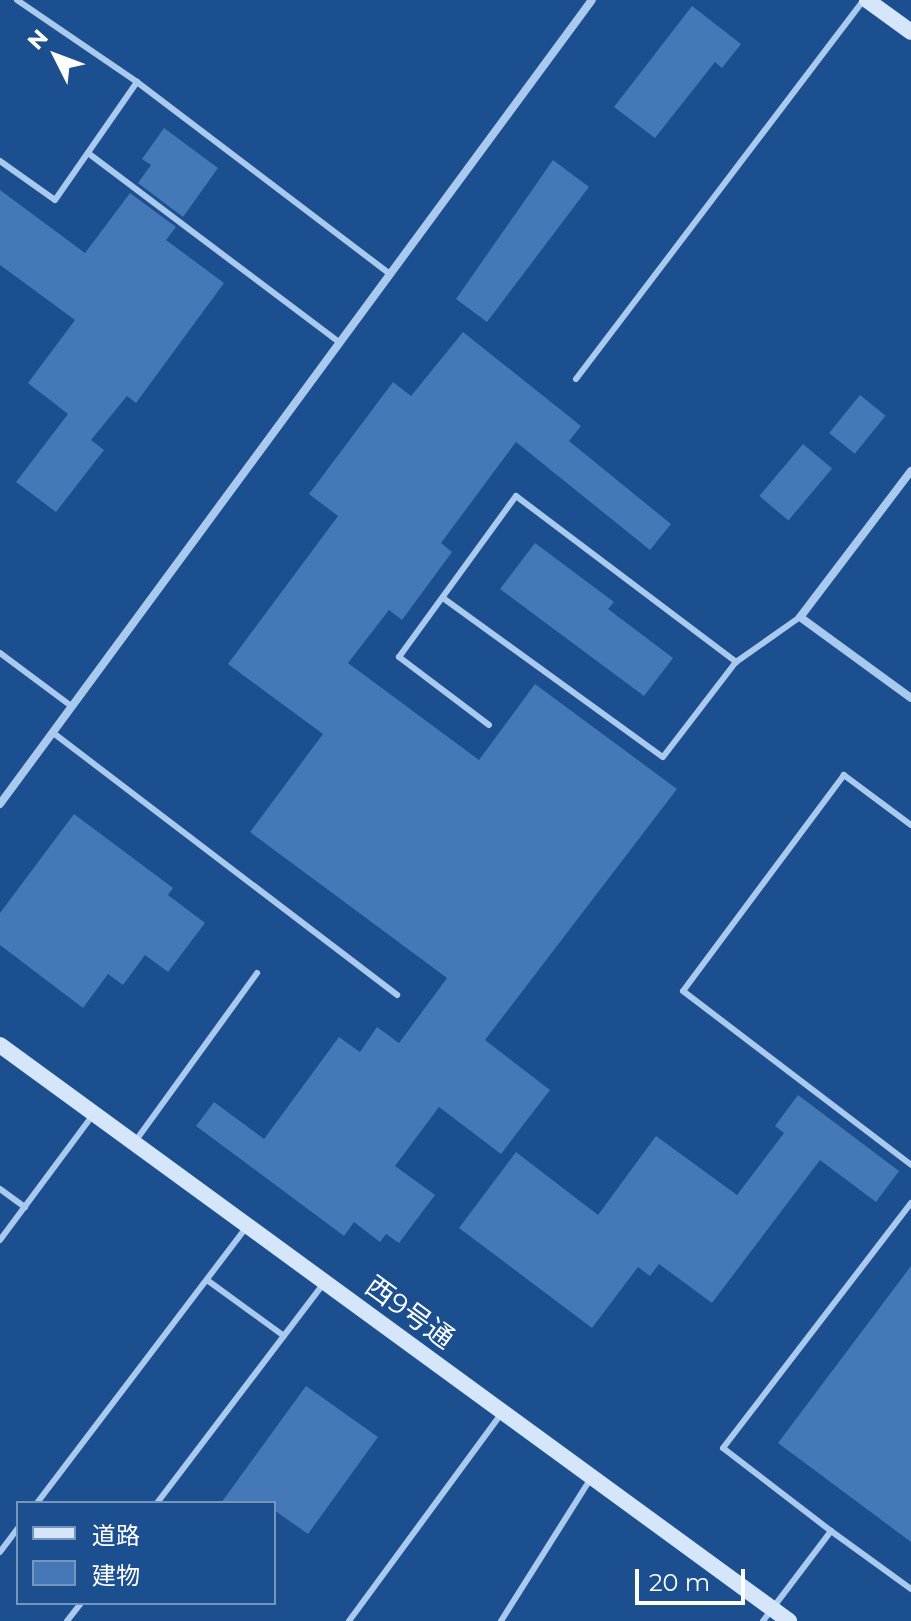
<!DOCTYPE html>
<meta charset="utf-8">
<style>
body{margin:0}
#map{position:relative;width:911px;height:1621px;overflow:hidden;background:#1b4f8f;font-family:Montserrat,"Noto Sans JP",sans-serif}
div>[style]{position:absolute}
.building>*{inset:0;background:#4478b7;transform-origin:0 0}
.lane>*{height:6px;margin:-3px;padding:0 3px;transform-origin:3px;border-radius:3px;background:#a9c9ee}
.street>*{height:8px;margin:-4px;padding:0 4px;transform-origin:4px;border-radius:4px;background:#a9c9ee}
.secondary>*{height:16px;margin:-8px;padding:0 8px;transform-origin:8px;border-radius:8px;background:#d6e6fa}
span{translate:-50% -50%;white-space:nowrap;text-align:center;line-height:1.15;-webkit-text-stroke:6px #1b4f8f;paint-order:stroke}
.street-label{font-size:28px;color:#fff}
.legend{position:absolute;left:16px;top:1501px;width:260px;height:104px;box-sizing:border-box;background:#1b4f8f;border:2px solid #7695bc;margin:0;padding:10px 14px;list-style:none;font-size:24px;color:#fff}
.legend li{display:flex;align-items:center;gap:16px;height:40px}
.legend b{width:40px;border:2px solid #7695bc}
.north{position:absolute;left:16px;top:16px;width:80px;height:80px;-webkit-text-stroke:6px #1b4f8f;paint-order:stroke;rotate:312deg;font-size:22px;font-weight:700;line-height:32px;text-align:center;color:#fff}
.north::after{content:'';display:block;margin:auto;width:28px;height:36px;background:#fff;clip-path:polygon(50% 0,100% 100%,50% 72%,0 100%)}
.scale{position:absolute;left:635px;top:1569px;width:110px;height:36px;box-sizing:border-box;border:4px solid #fff;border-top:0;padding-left:10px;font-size:24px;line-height:28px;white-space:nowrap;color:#fff;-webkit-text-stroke:6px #1b4f8f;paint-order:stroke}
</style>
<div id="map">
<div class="building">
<i style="clip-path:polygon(692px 6px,741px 44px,722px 68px,715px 62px,655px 138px,614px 107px)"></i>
<i style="clip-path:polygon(164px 128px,218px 168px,183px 217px,138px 183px,151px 165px,142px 159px)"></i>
<i style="clip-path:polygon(553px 160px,589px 187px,487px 322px,456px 299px)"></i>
<i style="clip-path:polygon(0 190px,85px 253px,130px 193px,176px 227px,166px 240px,224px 283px,136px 403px,127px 396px,91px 440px,104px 450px,56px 512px,16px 482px,68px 414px,28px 383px,75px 320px,0 265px)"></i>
<i style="clip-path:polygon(463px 332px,581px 426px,569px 441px,671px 524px,650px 550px,516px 442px,441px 543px,452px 552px,402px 620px,389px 610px,348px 663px,479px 760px,535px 684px,677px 789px,485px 1040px,550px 1090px,501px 1154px,439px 1107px,395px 1166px,435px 1195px,399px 1243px,386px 1234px,380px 1242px,354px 1222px,344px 1236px,196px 1126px,214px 1102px,264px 1139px,339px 1037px,360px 1052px,377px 1027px,399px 1043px,447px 978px,250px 832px,323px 734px,228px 664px,338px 516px,309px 494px,393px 382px,411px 396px)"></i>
<i style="left:860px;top:395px;width:33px;height:49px;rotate:39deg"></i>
<i style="left:803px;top:444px;width:38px;height:68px;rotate:40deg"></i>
<i style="clip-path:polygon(535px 543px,614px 602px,608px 609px,673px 658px,644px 696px,500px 589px)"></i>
<i style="clip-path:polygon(74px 814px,173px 888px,168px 895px,205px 923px,168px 972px,145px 955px,123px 985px,108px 974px,83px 1008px,0 945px,0 913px)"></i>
<i style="clip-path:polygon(798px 1095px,899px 1171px,876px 1202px,820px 1160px,712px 1303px,659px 1264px,650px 1276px,638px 1267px,592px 1328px,459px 1228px,516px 1152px,598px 1215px,656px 1136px,737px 1195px,784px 1133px,775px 1126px)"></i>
<i style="clip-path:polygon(911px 1266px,911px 1542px,778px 1443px)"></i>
<i style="clip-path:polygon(306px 1386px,378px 1437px,308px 1534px,274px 1510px,274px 1503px,221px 1503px)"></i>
</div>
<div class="lane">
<i style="left:17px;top:0;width:145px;rotate:34.3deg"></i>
<i style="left:137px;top:82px;width:318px;rotate:37.2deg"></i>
<i style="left:88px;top:153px;width:314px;rotate:37deg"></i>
<i style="left:0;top:161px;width:67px;rotate:35.3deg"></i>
<i style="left:55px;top:200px;width:144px;rotate:-55.2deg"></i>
<i style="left:576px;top:379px;width:476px;rotate:-52.8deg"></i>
<i style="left:443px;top:598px;width:271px;rotate:35.9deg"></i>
<i style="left:663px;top:757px;width:120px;rotate:-52.5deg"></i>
<i style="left:736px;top:662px;width:78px;rotate:-35.1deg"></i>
<i style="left:0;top:653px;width:89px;rotate:36.7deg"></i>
<i style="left:489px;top:725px;width:113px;rotate:-142.9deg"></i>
<i style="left:399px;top:657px;width:199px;rotate:-54deg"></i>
<i style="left:516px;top:496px;width:276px;rotate:37deg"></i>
<i style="left:52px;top:732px;width:434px;rotate:37.3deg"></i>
<i style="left:911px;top:825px;width:84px;rotate:-143.3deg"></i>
<i style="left:844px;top:775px;width:269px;rotate:126.7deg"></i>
<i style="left:683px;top:991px;width:287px;rotate:37.3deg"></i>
<i style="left:134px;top:1143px;width:210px;rotate:-54.1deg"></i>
<i style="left:0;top:1189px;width:31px;rotate:36deg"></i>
<i style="left:0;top:1240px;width:156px;rotate:-53.4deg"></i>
<i style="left:207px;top:1280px;width:95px;rotate:36deg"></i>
<i style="left:37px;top:1503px;width:349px;rotate:-52.8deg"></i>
<i style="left:157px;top:1503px;width:276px;rotate:-52.8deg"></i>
<i style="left:831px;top:1531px;width:136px;rotate:-142.5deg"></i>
<i style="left:723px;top:1448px;width:309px;rotate:-52.5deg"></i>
<i style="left:0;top:1552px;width:30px;rotate:-53deg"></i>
<i style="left:67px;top:1621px;width:23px;rotate:-52deg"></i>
<i style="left:349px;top:1621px;width:257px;rotate:-53.7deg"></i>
<i style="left:501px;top:1621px;width:169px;rotate:-57.8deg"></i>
<i style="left:763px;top:1621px;width:113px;rotate:-52.9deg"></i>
<i style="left:831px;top:1531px;width:99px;rotate:35.9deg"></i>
</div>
<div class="street">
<i style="left:911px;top:471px;width:183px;rotate:127.2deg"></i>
<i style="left:800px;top:617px;width:137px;rotate:36.1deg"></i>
<i style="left:0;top:804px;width:998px;rotate:-53.64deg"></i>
</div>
<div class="secondary">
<i style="left:867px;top:0;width:54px;rotate:36deg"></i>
<i style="left:0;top:1045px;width:977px;rotate:36.13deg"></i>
</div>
<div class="street-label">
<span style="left:410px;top:1312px;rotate:36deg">西9号通</span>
</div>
<ul class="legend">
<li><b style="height:10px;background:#d6e6fa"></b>道路</li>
<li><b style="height:22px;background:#4478b7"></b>建物</li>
</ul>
<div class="north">N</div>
<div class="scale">20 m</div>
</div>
